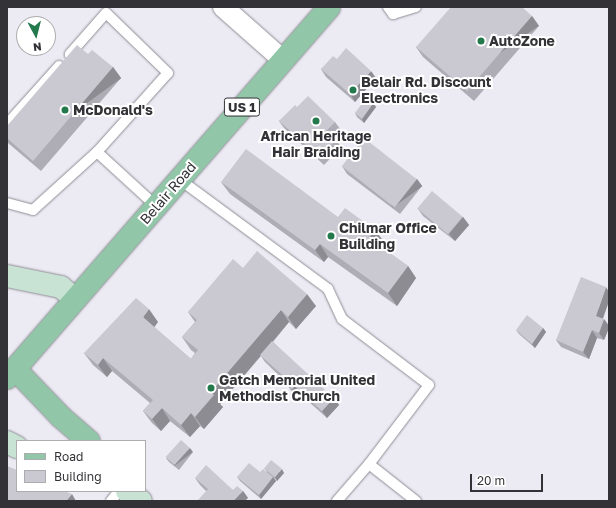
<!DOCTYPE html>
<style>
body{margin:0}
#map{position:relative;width:616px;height:508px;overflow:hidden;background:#eceaf3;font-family:"Golos Text",sans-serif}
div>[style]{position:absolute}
.roads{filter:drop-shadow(0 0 1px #8f8d95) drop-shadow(0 0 1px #8f8d95)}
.lane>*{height:10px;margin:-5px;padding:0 5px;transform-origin:5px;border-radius:5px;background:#fff}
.street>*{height:20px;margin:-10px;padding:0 10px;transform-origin:10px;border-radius:10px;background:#fff}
.secondary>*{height:22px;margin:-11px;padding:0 11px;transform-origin:11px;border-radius:11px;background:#c8e3d4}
.primary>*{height:22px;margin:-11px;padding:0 11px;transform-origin:11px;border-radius:11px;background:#91c7a8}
.wall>*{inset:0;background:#aeacb4}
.shaded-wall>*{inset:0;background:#8d8c92;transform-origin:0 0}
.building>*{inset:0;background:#cac8d1;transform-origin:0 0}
.dots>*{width:11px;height:11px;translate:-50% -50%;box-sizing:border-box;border:2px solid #fff;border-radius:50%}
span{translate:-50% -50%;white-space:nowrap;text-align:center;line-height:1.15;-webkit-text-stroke:4px #fff;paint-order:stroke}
.shield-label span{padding:1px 3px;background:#fff;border:1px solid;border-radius:3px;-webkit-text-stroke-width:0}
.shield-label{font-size:13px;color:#333236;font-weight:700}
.poi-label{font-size:14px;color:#333236;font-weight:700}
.left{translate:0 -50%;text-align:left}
.street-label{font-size:14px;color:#333236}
.frame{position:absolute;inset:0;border:8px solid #333236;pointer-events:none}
.legend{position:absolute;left:16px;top:440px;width:130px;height:52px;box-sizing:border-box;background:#fff;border:1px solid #adadaf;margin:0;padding:5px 7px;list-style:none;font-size:12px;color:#333236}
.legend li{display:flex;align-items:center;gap:8px;height:20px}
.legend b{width:20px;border:1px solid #adadaf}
.north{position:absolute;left:16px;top:16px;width:40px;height:40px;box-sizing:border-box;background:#fff;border:1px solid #adadaf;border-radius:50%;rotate:173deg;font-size:11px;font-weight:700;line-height:16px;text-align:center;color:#333236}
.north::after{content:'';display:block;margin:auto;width:14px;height:18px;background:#23794c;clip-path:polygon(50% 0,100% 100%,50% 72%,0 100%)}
.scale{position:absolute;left:470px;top:474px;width:73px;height:18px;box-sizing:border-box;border:2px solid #333236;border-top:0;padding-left:5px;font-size:12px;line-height:14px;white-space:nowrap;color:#333236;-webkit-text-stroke:3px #fff;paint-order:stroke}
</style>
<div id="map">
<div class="roads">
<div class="lane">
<i style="left:388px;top:7px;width:9px;rotate:54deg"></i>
<i style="left:393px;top:14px;width:24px;rotate:-17deg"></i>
<i style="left:7px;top:124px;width:78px;rotate:-48.1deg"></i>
<i style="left:97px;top:152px;width:80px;rotate:42.5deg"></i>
<i style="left:179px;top:179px;width:185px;rotate:36.4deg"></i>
<i style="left:328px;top:289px;width:33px;rotate:65deg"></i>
<i style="left:342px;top:319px;width:109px;rotate:37.2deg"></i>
<i style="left:429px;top:385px;width:99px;rotate:127.2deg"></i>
<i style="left:369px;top:464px;width:49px;rotate:130.9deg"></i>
<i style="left:7px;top:203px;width:27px;rotate:15deg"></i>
<i style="left:33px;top:210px;width:86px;rotate:-42.2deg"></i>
<i style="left:97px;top:152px;width:106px;rotate:-48.1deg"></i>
<i style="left:168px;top:73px;width:86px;rotate:-135.9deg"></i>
<i style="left:106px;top:13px;width:55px;rotate:131.3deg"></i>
<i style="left:369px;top:464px;width:60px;rotate:38.2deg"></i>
<i style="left:111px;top:501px;width:13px;rotate:-51deg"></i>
</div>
<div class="street">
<i style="left:223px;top:7px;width:80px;rotate:41.5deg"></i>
</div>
<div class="secondary">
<i style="left:7px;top:276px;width:55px;rotate:11.5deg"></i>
<i style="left:61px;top:287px;width:18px;rotate:41deg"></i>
<i style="left:7px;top:442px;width:11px;rotate:27deg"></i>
<i style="left:127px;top:491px;width:17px;rotate:36deg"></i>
</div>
<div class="primary">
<i style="left:15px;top:369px;width:66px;rotate:46.2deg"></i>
<i style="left:61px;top:417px;width:37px;rotate:41deg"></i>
<i style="left:7px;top:378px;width:491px;rotate:-49deg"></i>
</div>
</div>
<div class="wall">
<i style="clip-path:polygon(532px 16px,539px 26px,474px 101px,423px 57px,416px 47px)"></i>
<i style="clip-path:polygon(88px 54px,113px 67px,121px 78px,41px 171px,8px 143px,7px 141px,7px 126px)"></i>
<i style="clip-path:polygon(337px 59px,376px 78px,355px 102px,326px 77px,321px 69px)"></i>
<i style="clip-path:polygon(373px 103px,376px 107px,364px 123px,357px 117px,355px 113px)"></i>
<i style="clip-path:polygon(297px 107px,335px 122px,340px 129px,333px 137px,336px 140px,341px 147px,324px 165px,284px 128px,279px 121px)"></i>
<i style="clip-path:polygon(342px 166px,417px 179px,422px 186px,400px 214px,347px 174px)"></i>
<i style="clip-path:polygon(221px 182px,375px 230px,384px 242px,381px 247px,408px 266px,416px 278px,397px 306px,328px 257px,324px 262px,230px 194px)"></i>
<i style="clip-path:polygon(418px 209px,463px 217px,469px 225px,455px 241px,423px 216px)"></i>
<i style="clip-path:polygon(243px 268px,316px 306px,296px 329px,289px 322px,273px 342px,339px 405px,327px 418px,300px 394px,297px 397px,292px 392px,287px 385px,288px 384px,265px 362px,261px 356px,220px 404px,223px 407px,204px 429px,200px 426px,190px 437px,170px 421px,161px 431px,152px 423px,143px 411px,150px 403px,112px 371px,107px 377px,93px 365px,84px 353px,158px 322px,154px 327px,191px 359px,195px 353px,191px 350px,182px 337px,195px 322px,188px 312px)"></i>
<i style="clip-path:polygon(609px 301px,603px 319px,604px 319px,609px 326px,609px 328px,604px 340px,597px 338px,589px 359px,561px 347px,556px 340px)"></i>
<i style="clip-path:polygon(543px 328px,546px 332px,535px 348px,519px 334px,516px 330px)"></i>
<i style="clip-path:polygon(193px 452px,179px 470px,169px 462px,166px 458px)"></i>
<i style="clip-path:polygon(264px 468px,284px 473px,277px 481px,273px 477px,276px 481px,261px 499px,240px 481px,237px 477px,260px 472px,267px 472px)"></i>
<i style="clip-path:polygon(195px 478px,233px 490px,243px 491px,248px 498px,206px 491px,200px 485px)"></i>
</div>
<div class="shaded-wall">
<i style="left:532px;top:16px;width:12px;height:99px;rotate:55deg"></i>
<i style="left:113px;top:67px;width:14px;height:123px;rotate:54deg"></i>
<i style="clip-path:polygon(371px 71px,376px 78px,355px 102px,350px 94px)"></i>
<i style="clip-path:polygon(373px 103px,376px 107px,364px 123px,362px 119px)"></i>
<i style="left:417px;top:179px;width:9px;height:36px;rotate:54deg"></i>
<i style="clip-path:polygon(463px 217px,469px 225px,455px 241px,449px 234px)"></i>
<i style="clip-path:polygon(375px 230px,384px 242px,378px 251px,369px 238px)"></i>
<i style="clip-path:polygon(320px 244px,328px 257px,324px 262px,315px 250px)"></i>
<i style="clip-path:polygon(408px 266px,416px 278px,397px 306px,388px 293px)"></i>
<i style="clip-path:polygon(606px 287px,609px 292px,609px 301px,601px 323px,596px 316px)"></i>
<i style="clip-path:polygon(307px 294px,316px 306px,296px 329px,288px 317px)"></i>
<i style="clip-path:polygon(149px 309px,158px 322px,152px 330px,143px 317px)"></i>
<i style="clip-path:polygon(281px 310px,289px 322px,220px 404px,223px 407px,204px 429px,195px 417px,211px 392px)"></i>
<i style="clip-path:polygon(604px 319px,609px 326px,609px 328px,604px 340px,599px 333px)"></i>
<i style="clip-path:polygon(543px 328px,546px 332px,535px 348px,532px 344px)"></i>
<i style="clip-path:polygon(592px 330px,597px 338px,589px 359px,583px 352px)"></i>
<i style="clip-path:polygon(103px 358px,112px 371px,107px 377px,98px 365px)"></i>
<i style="clip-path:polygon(295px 386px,300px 394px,297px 397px,292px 389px)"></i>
<i style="clip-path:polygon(334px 398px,339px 405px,327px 418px,322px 411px)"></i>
<i style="clip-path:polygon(162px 408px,170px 421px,161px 431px,152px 419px)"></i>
<i style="clip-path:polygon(191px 413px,200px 426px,190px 437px,181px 425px)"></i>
<i style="left:190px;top:448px;width:5px;height:23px;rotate:53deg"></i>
<i style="clip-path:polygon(282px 469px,284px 473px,277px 481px,275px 477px)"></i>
<i style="clip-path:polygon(273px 477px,276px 481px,261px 499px,259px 495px)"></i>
<i style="clip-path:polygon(243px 491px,248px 498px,245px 501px,233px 501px)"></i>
<i style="clip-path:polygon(72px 494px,76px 501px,66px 501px)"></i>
</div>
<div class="building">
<i style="clip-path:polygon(451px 7px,522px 7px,532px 16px,467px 91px,416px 47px)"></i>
<i style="clip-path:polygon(77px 45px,88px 54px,92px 50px,113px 67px,33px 161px,7px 138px,7px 126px)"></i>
<i style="clip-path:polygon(346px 48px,371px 71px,350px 94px,321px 69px,333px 56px,337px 59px)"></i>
<i style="clip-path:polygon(308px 96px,335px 122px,326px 131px,336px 140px,319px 157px,279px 121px,295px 105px,297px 107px)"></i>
<i style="left:366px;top:98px;width:9px;height:19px;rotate:36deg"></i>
<i style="left:364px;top:138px;width:67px;height:36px;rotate:38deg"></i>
<i style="clip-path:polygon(246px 149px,338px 217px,345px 208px,375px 230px,369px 238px,408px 266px,388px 293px,320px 244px,315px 250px,221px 182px)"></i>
<i style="left:432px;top:191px;width:40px;height:23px;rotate:40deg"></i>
<i style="clip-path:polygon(257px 251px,307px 294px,288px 317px,281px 310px,211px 392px,214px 395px,195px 417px,191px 413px,181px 425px,162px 408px,152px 419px,143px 411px,153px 400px,103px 358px,98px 365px,84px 353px,136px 298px,149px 309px,143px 317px,191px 359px,198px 350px,182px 337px,197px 320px,188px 312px,233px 259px,243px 268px)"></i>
<i style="clip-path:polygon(581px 277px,606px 287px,596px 316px,604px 319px,599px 333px,592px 330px,583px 352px,556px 340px)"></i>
<i style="clip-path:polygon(527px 315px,543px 328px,532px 344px,516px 330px)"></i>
<i style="clip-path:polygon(272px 341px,334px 398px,322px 411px,295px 386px,292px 389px,287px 385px,290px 382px,260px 355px)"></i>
<i style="left:181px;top:440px;width:12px;height:23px;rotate:42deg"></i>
<i style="left:271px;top:460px;width:14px;height:11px;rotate:39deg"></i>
<i style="clip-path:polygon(249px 463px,260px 472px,263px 469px,273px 477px,259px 495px,237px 477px)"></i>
<i style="clip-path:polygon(206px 465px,233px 490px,237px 486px,243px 491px,233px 501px,197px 501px,208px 489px,195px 478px)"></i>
<i style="clip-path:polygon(7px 466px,17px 470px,17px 491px,64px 491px,72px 494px,66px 501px,7px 501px)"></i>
</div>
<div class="dots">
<i style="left:481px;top:41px;background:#23794c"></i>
<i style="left:353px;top:90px;background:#23794c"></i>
<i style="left:65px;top:110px;background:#23794c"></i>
<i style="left:316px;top:121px;background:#23794c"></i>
<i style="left:331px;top:236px;background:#23794c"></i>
<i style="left:211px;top:388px;background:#23794c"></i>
</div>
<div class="shield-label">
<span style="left:242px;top:107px">US 1</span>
</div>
<div class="poi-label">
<span class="left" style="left:489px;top:41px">AutoZone</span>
<span class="left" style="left:361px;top:90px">Belair Rd. Discount<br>Electronics</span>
<span class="left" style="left:73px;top:110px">McDonald's</span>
<span style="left:316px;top:144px">African Heritage<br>Hair Braiding</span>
<span class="left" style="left:339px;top:236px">Chilmar Office<br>Building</span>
<span class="left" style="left:219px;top:388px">Gatch Memorial United<br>Methodist Church</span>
</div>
<div class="street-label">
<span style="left:168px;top:193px;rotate:-49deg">Belair Road</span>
</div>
<div class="frame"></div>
<ul class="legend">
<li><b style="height:5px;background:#91c7a8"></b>Road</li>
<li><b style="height:11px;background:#cac8d1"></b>Building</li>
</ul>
<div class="north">N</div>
<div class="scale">20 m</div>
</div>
